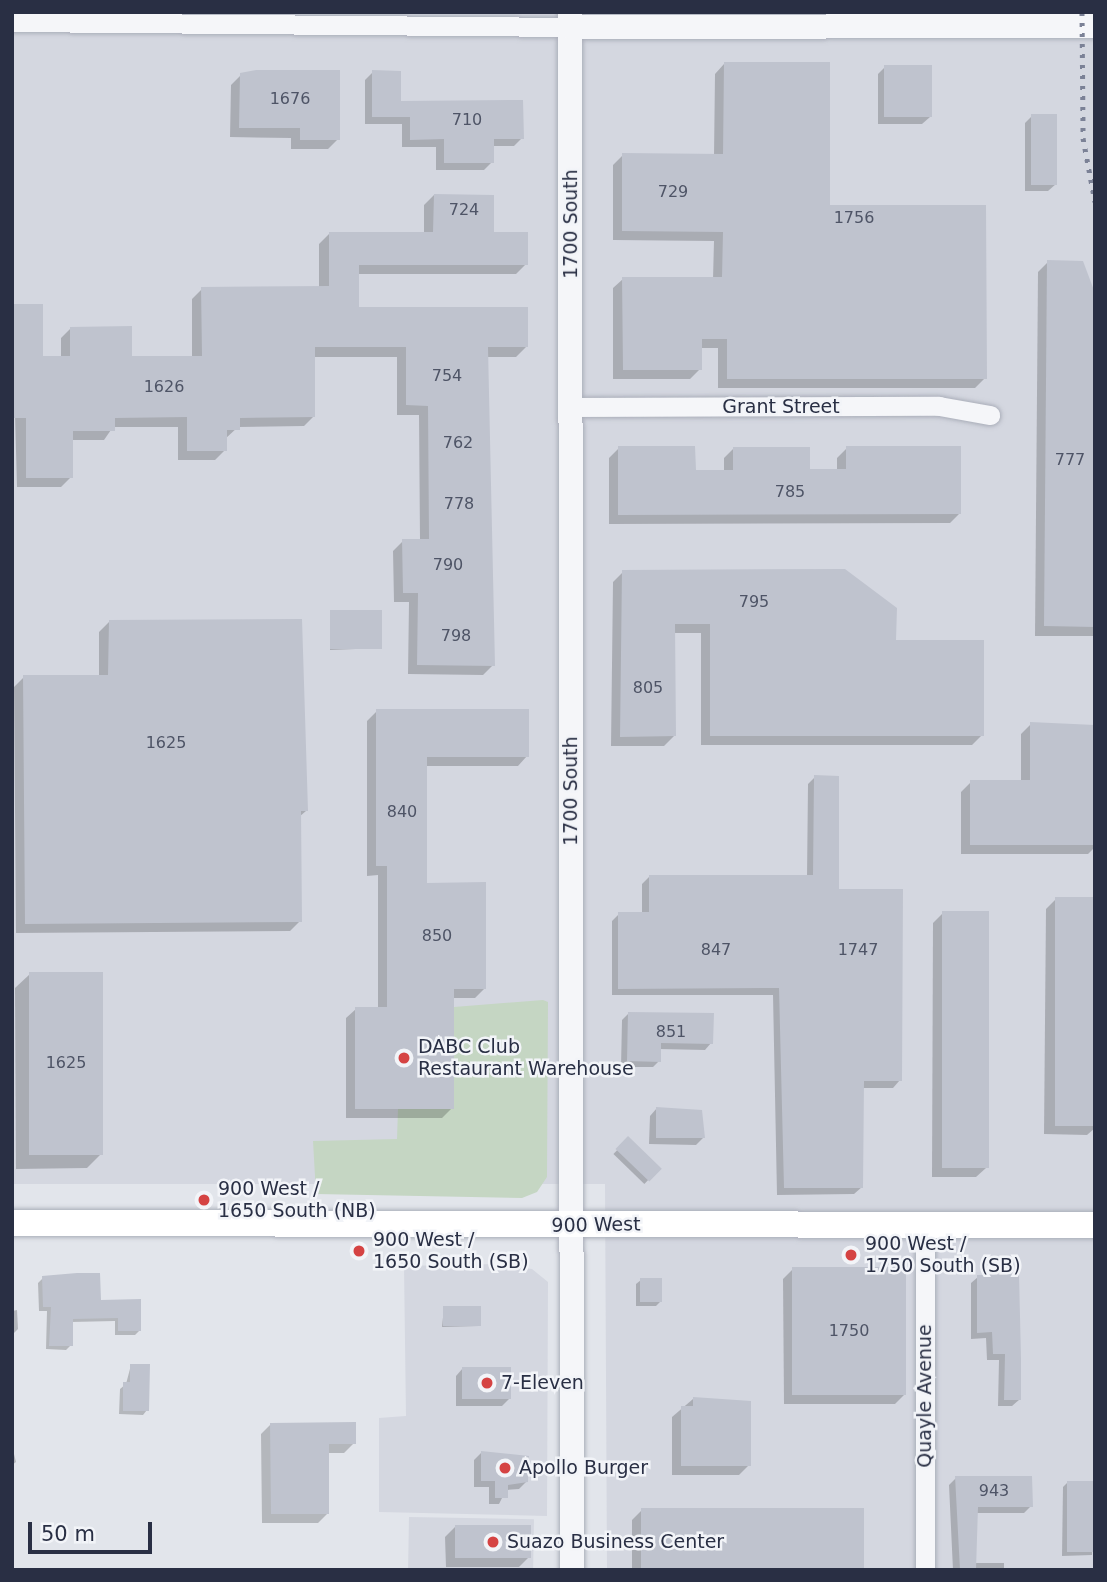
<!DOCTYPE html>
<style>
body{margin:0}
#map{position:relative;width:1107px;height:1582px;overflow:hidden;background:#e2e5eb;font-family:"DejaVu Sans",sans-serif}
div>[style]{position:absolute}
.built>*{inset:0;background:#d4d7e0;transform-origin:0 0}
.green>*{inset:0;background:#c5d6c3}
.shadow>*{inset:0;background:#0003;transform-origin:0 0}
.building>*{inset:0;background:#bfc3ce;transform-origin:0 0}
.roads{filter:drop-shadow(0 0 2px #aaaeb9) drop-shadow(0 0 2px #aaaeb9)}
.minor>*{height:19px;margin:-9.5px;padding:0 9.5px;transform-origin:9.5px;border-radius:9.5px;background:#f5f6f9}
.tertiary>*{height:24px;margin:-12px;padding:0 12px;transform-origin:12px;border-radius:12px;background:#f5f6f9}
.secondary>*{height:26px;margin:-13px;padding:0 13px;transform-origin:13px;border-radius:13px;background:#fff}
.rail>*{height:5px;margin-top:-2.5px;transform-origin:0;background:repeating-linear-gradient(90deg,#7b8196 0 3.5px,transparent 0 10.5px)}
.dots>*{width:19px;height:19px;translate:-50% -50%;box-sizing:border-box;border:4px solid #f2f4f8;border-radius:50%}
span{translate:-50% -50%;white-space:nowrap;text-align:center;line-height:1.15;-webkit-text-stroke:5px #f2f4f8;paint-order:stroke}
.number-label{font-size:16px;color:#4e5466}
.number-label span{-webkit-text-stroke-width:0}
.street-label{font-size:19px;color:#292f44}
.poi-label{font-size:19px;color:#292f44}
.left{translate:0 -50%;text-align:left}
.frame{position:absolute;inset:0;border:14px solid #292f44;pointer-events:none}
.scale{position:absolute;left:28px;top:1522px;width:124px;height:32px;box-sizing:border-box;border:4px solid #292f44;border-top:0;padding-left:9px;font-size:21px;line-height:24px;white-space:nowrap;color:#292f44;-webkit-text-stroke:5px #f2f4f8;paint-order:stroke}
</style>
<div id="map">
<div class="built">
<i style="clip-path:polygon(12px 12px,1095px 12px,1095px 1570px,607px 1570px,605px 1184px,12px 1184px)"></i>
<i style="clip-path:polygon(495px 1264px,532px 1269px,548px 1282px,547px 1516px,379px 1512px,379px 1418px,406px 1416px,404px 1266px)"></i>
<i style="left:409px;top:1517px;width:125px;height:53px;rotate:1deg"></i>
</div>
<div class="green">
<i style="clip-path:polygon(543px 1000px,548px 1002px,547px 1177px,537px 1192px,522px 1198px,316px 1194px,313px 1141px,397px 1139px,398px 1109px,453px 1109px,454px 1007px)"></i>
</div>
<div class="shadow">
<i style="clip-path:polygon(724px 64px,828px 207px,985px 378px,975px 388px,718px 388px,718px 348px,700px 348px,700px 369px,690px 379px,613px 379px,613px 288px,623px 279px,713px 279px,714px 241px,613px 240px,613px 165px,623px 155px,714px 155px,715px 74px)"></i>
<i style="clip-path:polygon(885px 67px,930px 117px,922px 124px,878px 124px,878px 74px)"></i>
<i style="clip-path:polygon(373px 72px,399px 103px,522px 138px,514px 146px,492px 146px,492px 162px,484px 170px,436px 170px,436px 147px,402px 147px,402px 124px,365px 124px,365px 80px)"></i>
<i style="clip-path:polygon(241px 75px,338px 139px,328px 149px,291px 149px,291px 138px,230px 137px,231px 85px)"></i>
<i style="clip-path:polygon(1032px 116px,1056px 184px,1048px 191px,1025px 191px,1025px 123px)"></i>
<i style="clip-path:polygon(434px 195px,492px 234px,526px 264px,516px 274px,358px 274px,358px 308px,526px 347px,516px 357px,487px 357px,493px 665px,483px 675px,408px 674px,409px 602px,394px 602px,393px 551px,403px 541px,420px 541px,419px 415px,397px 415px,397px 357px,313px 357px,313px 417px,304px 426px,238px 427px,225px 439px,225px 450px,215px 460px,178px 460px,178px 427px,113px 427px,104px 440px,71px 440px,71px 477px,61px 487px,17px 487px,12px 306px,42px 358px,61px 358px,61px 338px,71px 328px,131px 358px,192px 358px,192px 299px,202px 289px,319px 288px,319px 244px,329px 234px,424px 234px,424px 205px)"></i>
<i style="clip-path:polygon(1048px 262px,1095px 304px,1093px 636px,1035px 636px,1038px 272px)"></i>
<i style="clip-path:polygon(619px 448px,694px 471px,724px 471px,724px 458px,734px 448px,808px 471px,837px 471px,837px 458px,847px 448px,959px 514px,950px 523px,609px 524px,609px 458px)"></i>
<i style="clip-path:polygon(623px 572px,894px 642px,982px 735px,972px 745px,701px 745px,701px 633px,673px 633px,674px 736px,664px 746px,611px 746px,613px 582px)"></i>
<i style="clip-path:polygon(331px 612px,381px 648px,330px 650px)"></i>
<i style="clip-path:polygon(109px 622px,306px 811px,299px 817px,300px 921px,290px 931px,16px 933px,14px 687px,24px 677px,99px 677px,99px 632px)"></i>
<i style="clip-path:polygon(377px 711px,527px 756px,518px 766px,425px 766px,425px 884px,485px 988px,475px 998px,452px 998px,452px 1108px,442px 1118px,346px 1118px,346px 1018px,356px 1009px,378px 1009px,378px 875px,367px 876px,367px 721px)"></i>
<i style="clip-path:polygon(1031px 724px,1095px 726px,1095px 847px,1088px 854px,961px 854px,961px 792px,971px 782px,1021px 782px,1021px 734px)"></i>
<i style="clip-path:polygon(815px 777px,837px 891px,900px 1080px,893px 1088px,862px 1088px,862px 1187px,854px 1194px,777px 1195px,773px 995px,612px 995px,612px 921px,619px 914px,642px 914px,642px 884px,649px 877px,807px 877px,808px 784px)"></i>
<i style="clip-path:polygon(1056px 899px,1095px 899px,1095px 1128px,1087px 1135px,1044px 1134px,1046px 909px)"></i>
<i style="clip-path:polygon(943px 913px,986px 1168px,976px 1177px,932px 1177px,933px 923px)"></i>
<i style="clip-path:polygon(30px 974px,102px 1153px,87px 1168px,16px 1169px,15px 988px)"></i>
<i style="clip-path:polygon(629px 1013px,711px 1043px,705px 1050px,659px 1049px,659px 1061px,653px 1067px,621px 1067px,622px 1020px)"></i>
<i style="clip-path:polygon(657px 1108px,703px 1138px,696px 1145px,649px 1144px,650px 1116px)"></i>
<i style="left:628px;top:1139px;width:43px;height:21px;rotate:44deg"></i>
<i style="clip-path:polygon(793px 1269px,905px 1394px,895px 1404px,784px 1404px,783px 1279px)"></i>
<i style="clip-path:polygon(1017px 1276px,1019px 1400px,1012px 1406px,998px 1406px,999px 1360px,987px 1360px,986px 1338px,971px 1339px,971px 1283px,978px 1277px)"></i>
<i style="clip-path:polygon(43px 1278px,99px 1302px,140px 1330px,135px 1335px,115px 1335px,115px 1321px,71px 1322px,71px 1345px,66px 1350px,46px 1349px,47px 1311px,39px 1311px,38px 1283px)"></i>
<i style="clip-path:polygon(641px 1280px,660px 1302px,656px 1306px,636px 1306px,636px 1284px)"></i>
<i style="clip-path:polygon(444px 1308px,479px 1326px,442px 1327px)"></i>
<i style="clip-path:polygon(17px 1310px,18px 1329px,12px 1335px,12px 1311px)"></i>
<i style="clip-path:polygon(131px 1365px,147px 1410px,143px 1415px,119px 1414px,120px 1389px,126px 1384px)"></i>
<i style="clip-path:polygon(463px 1368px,509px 1399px,502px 1406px,456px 1406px,456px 1376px)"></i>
<i style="clip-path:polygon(693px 1399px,749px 1465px,739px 1475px,672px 1475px,672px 1417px)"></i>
<i style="clip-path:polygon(271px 1424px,354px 1443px,344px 1453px,328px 1453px,328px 1513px,318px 1523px,262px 1523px,261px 1434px)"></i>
<i style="clip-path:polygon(12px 1446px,16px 1462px,12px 1465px)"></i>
<i style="clip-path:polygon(481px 1453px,527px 1481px,519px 1489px,506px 1490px,499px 1504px,489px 1504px,489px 1487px,474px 1487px,474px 1460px)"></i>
<i style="clip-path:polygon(956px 1478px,1031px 1506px,1024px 1513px,976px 1513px,975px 1563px,1004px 1563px,1004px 1570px,953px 1570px,949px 1485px)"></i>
<i style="clip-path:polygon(1068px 1482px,1095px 1483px,1092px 1555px,1062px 1556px,1063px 1487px)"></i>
<i style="clip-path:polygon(642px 1510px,862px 1570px,632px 1570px,632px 1520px)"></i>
<i style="clip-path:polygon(455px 1527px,529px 1557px,519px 1567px,446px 1567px,445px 1537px)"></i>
</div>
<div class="building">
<i style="clip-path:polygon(724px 62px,830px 62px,830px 205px,986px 205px,987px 379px,727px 379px,727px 339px,702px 339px,702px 370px,623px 370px,622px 277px,722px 277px,723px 232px,622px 231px,622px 153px,723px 154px)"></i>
<i style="left:884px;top:65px;width:48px;height:52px"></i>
<i style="clip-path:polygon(256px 70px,340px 70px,340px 140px,300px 140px,300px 128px,239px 128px,240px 73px)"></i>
<i style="clip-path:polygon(372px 70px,401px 71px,401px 101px,523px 100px,524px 139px,494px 139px,494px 163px,444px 163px,444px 139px,410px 140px,410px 117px,372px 117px)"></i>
<i style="left:1031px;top:114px;width:26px;height:71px"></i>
<i style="clip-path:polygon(434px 194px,494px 195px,494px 232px,528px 232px,528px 265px,359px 265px,359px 307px,528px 307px,528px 347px,488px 347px,495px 666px,417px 665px,418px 593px,403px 593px,402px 539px,429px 539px,428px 406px,406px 405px,406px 347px,315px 347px,315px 417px,240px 418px,240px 430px,227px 430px,227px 451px,187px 451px,187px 417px,115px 418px,115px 431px,73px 431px,73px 478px,26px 478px,26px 418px,12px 418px,12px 304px,43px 304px,43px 356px,70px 356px,70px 327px,132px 326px,132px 356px,202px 356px,201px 287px,329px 286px,329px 232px,433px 232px)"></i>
<i style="clip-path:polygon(1047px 260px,1083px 261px,1095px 293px,1095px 627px,1044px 626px)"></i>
<i style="clip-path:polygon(618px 446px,695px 446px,696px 470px,733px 470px,733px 447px,810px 447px,810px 469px,846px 469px,846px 446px,961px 446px,961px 514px,618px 515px)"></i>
<i style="clip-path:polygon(845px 569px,897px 608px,896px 640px,984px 640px,984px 736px,710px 736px,710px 624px,675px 624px,676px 736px,620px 737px,622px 570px)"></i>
<i style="left:330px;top:610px;width:52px;height:39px"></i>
<i style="clip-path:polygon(302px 619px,308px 811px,301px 811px,302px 922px,25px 924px,23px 675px,108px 675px,109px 620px)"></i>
<i style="clip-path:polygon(376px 709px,529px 709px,529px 757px,427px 757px,427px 883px,486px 882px,486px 989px,454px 989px,454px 1109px,355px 1109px,355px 1007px,387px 1007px,387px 866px,376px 866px)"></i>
<i style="clip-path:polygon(1030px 722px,1095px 725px,1095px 845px,970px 845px,970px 780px,1030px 780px)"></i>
<i style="clip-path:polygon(814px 775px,839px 776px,839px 889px,903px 889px,902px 1081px,864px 1081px,863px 1188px,784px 1188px,779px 988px,618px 989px,618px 912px,649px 912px,649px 875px,813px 875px)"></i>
<i style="left:1095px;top:897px;width:229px;height:40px;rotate:90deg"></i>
<i style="left:942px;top:911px;width:47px;height:257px"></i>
<i style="left:29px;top:972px;width:74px;height:183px"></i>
<i style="clip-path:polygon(628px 1012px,714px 1013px,713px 1044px,661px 1043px,661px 1062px,627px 1061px)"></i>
<i style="clip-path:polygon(656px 1107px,702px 1110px,705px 1138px,656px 1138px)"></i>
<i style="left:628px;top:1136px;width:47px;height:18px;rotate:44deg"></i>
<i style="left:906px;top:1267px;width:128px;height:114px;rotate:90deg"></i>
<i style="clip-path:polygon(77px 1273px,100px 1273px,101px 1300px,141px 1299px,141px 1331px,118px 1331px,118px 1318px,73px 1319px,73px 1346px,49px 1346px,51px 1307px,43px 1307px,42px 1276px)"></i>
<i style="clip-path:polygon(1019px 1274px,1021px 1359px,1021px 1400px,1004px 1400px,1005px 1354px,993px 1354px,992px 1332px,977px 1333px,977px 1275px)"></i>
<i style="left:640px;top:1278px;width:22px;height:24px"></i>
<i style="left:443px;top:1306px;width:38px;height:20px"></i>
<i style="clip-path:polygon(130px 1364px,150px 1364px,149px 1411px,123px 1411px,123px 1382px,130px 1382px)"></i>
<i style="left:462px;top:1367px;width:49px;height:32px"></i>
<i style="clip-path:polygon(693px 1397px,751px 1401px,751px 1466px,681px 1466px,681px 1406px,693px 1406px)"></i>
<i style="clip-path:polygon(356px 1422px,356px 1444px,329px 1444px,329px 1514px,271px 1514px,270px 1423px)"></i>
<i style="clip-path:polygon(481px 1451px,529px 1456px,528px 1482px,508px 1485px,508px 1498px,495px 1498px,495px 1481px,481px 1481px)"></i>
<i style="clip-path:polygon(955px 1476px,1032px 1476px,1033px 1507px,978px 1507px,976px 1570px,960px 1570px)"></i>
<i style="left:1067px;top:1481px;width:28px;height:71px"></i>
<i style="left:641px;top:1508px;width:223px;height:62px"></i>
<i style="left:455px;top:1525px;width:76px;height:33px"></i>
</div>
<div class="roads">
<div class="minor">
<i style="left:12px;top:22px;width:558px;rotate:0.51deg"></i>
<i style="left:571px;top:407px;width:368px;rotate:-0.2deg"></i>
<i style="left:939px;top:406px;width:52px;rotate:10deg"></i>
<i style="left:925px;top:1222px;width:348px;rotate:90deg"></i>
</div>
<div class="tertiary">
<i style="left:570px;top:12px;width:1558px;rotate:89.93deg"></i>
<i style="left:570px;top:27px;width:525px;rotate:-0.11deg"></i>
</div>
<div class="secondary">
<i style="left:12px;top:1223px;width:1083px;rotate:0.11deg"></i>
</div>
</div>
<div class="rail">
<i style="left:1082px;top:12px;width:126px;rotate:89.5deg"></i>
<i style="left:1083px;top:138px;width:65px;rotate:79.4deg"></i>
</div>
<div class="dots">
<i style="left:404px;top:1058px;background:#d54343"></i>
<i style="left:204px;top:1200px;background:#d54343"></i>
<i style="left:359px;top:1251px;background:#d54343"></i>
<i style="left:851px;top:1255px;background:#d54343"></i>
<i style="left:487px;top:1383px;background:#d54343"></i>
<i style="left:505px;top:1468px;background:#d54343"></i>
<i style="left:493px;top:1542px;background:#d54343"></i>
</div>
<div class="number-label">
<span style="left:290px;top:99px">1676</span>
<span style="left:467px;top:120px">710</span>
<span style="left:673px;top:192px">729</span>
<span style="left:464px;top:210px">724</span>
<span style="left:854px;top:218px">1756</span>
<span style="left:447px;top:376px">754</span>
<span style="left:164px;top:387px">1626</span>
<span style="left:458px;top:443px">762</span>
<span style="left:1070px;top:460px">777</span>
<span style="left:790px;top:492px">785</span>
<span style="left:459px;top:504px">778</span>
<span style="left:448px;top:565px">790</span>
<span style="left:754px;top:602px">795</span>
<span style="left:456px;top:636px">798</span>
<span style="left:648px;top:688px">805</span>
<span style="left:166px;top:743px">1625</span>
<span style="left:402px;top:812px">840</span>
<span style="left:437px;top:936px">850</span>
<span style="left:716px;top:950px">847</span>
<span style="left:858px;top:950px">1747</span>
<span style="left:671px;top:1032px">851</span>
<span style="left:66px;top:1063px">1625</span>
<span style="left:849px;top:1331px">1750</span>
<span style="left:994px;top:1491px">943</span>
</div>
<div class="street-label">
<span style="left:571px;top:224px;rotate:-90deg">1700 South</span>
<span style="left:781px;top:407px">Grant Street</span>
<span style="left:571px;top:791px;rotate:-90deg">1700 South</span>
<span style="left:596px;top:1225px;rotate:-1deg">900 West</span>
<span style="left:925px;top:1396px;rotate:-90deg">Quayle Avenue</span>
</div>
<div class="poi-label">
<span class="left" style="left:418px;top:1058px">DABC Club<br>Restaurant Warehouse</span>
<span class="left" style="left:218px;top:1200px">900 West /<br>1650 South (NB)</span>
<span class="left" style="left:373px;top:1251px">900 West /<br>1650 South (SB)</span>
<span class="left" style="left:865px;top:1255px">900 West /<br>1750 South (SB)</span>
<span class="left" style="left:501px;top:1383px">7-Eleven</span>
<span class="left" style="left:519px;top:1468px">Apollo Burger</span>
<span class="left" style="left:507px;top:1542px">Suazo Business Center</span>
</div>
<div class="frame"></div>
<div class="scale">50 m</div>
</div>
